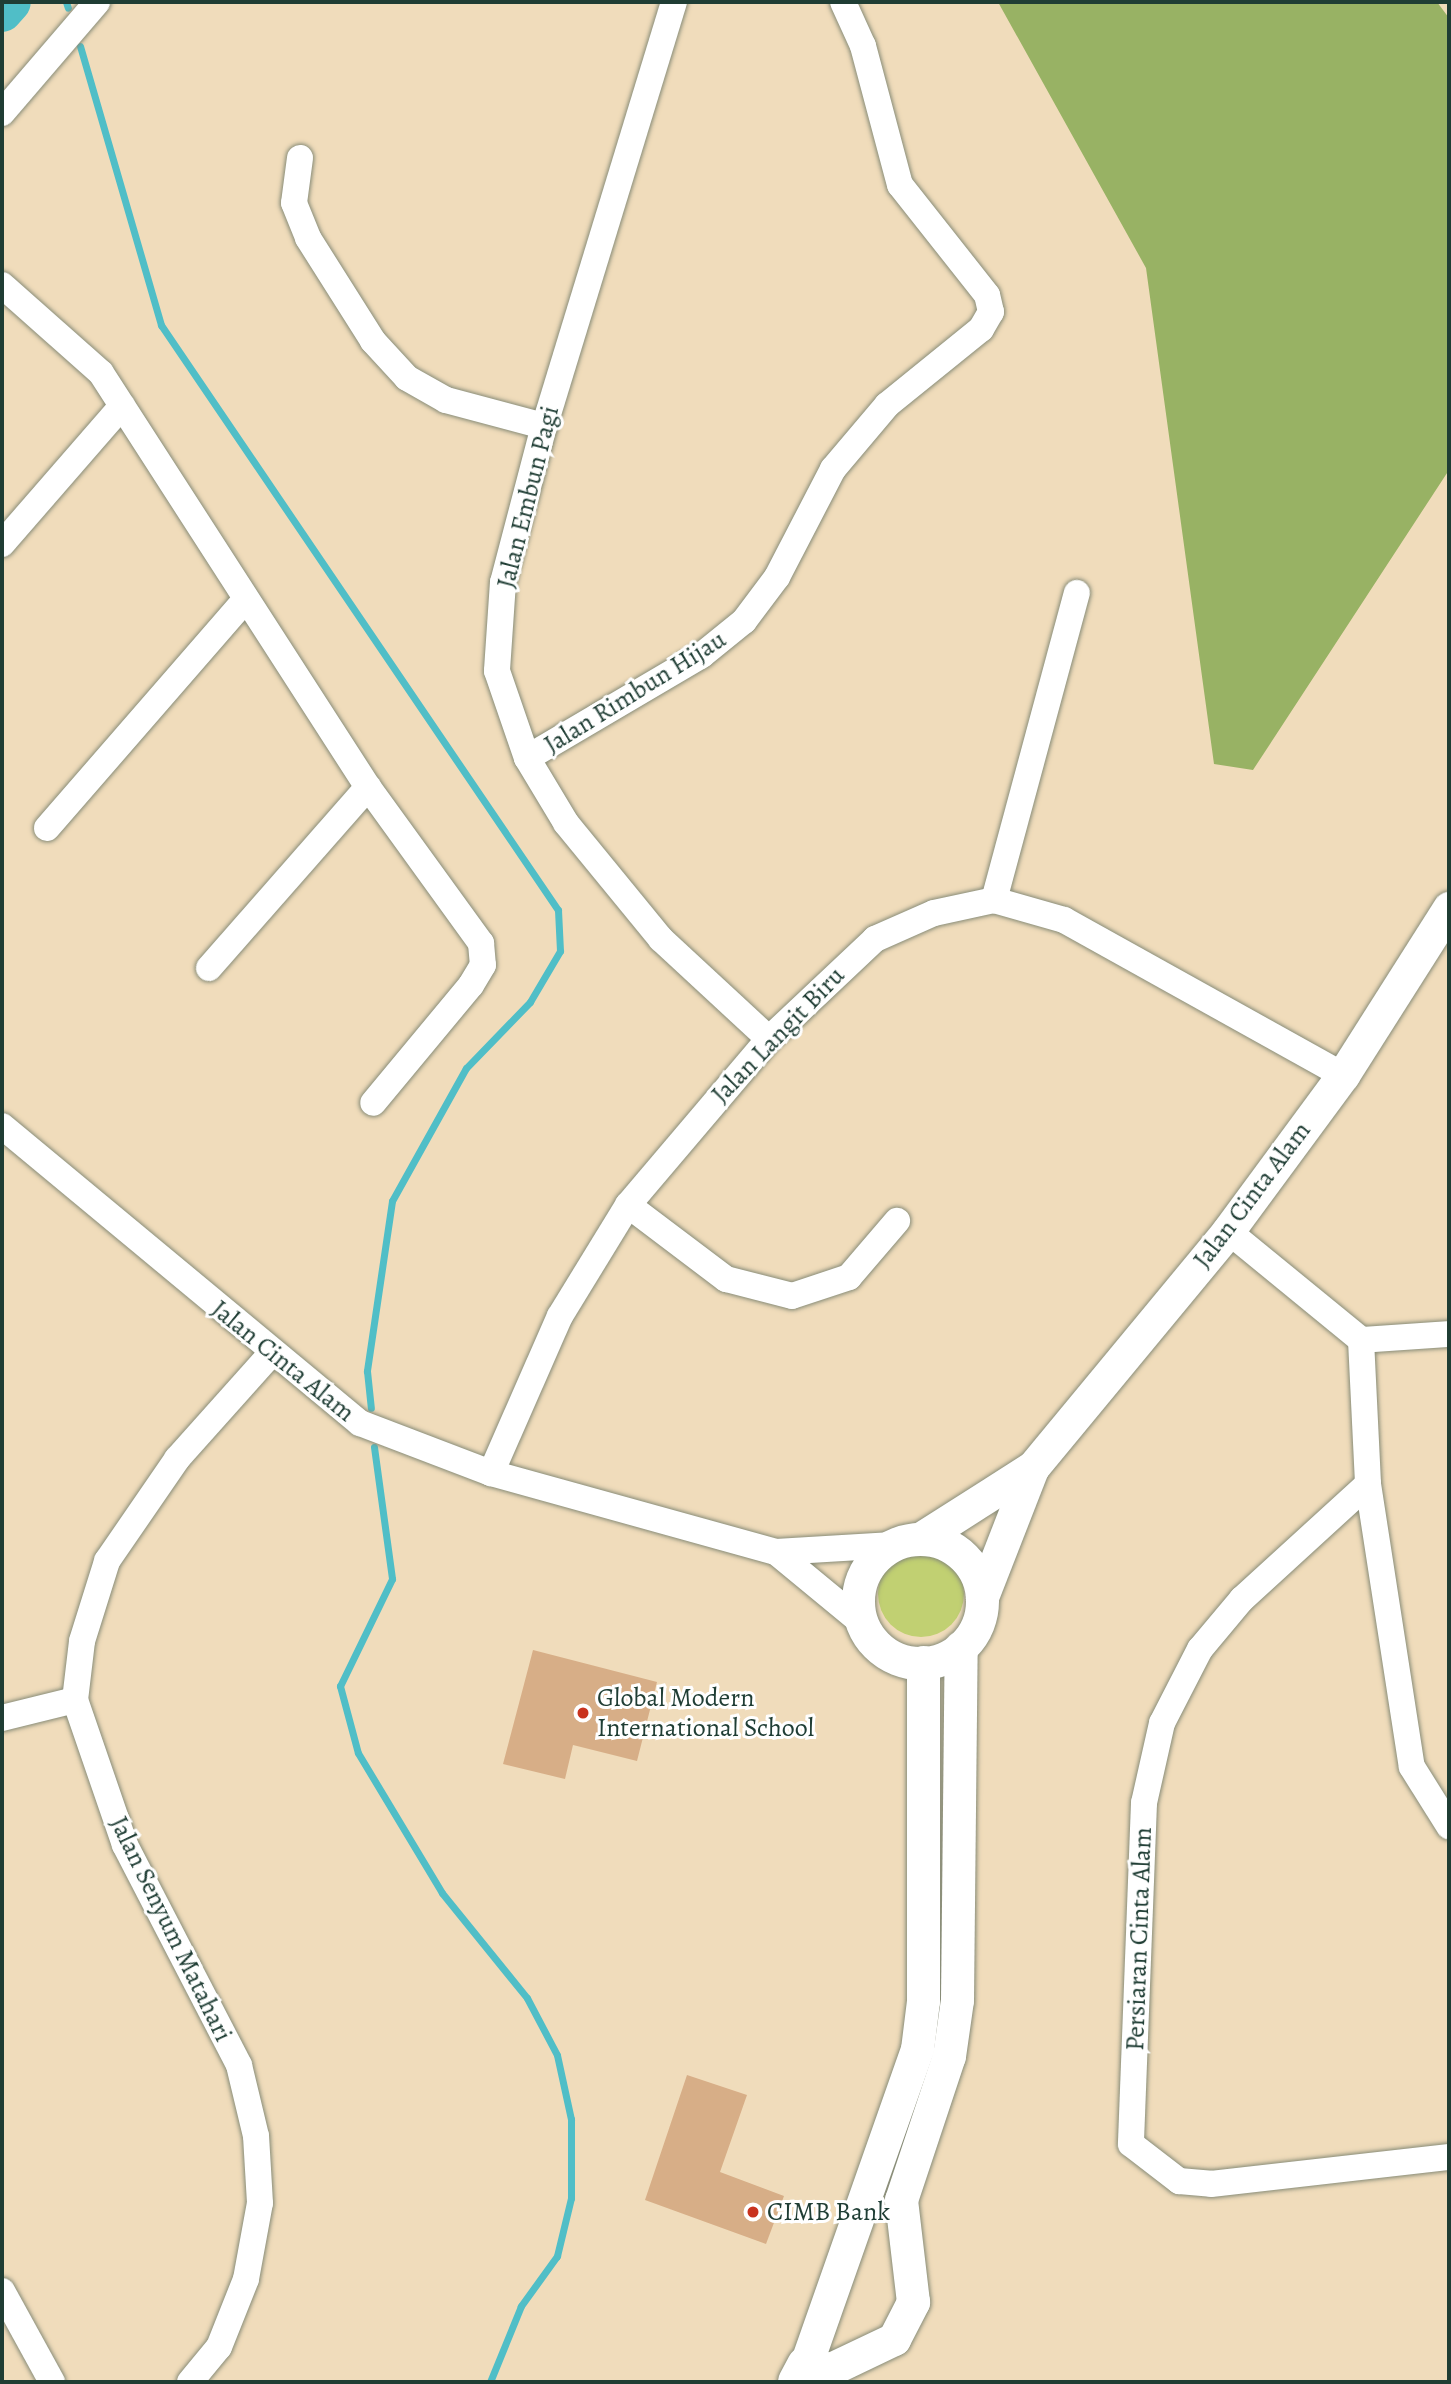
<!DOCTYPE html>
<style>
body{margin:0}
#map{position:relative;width:1451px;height:2384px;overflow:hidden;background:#f0dcbb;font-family:Alegreya,serif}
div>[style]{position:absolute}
.green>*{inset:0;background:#c1d072}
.round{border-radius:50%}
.forest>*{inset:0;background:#98b264}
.stream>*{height:7px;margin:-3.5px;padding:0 3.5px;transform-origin:3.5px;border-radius:3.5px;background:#50bec7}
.river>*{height:40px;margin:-20px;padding:0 20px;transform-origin:20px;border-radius:20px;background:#50bec7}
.building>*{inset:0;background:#d7ae87}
.roads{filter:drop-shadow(0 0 2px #888c78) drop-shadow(0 0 2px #888c78)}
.minor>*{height:26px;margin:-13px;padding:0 13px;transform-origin:13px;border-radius:13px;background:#fff}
.tertiary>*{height:33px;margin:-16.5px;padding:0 16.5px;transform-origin:16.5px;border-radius:16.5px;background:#fff}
.tertiary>.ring{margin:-16.5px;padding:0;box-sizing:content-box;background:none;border:33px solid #fff;border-radius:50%}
.motorway>*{height:38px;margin:-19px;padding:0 19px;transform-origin:19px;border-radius:19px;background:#fff}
.dots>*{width:19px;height:19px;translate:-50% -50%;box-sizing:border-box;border:4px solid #fff;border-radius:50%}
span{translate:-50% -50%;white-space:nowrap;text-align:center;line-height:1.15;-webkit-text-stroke:6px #fff;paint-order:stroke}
.street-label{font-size:26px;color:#1f3d34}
.poi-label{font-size:26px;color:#1f3d34}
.left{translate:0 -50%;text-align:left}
.frame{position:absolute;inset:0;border:4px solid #1f3d34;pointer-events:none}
</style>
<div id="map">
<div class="green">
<i class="round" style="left:878px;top:1551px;width:86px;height:86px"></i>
</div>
<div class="forest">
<i style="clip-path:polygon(998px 2px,1437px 2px,1449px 18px,1449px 470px,1253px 770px,1214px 764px,1146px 268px)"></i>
</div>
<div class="stream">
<i style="left:66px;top:2px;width:6px;rotate:72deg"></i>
<i style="left:80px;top:46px;width:291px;rotate:73.8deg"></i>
<i style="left:161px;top:325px;width:707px;rotate:55.84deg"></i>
<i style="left:558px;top:910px;width:41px;rotate:87.2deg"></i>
<i style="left:560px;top:951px;width:59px;rotate:120.5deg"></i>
<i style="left:530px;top:1002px;width:92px;rotate:134.1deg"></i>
<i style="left:466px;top:1068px;width:152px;rotate:119.1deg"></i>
<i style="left:392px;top:1201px;width:172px;rotate:98.4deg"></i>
<i style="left:367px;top:1371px;width:37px;rotate:84deg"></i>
<i style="left:374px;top:1447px;width:133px;rotate:82.2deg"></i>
<i style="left:392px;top:1579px;width:119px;rotate:115.9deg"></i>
<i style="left:340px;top:1686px;width:69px;rotate:75deg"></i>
<i style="left:358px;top:1753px;width:163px;rotate:59deg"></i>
<i style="left:442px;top:1893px;width:135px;rotate:51deg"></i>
<i style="left:527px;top:1998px;width:64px;rotate:62.2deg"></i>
<i style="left:557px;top:2055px;width:66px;rotate:77.7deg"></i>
<i style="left:571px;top:2119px;width:79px;rotate:90deg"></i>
<i style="left:571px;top:2198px;width:60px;rotate:103.6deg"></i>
<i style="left:557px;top:2256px;width:62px;rotate:125.8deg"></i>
<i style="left:521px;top:2306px;width:82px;rotate:112.2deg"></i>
</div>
<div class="river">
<i style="left:2px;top:12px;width:13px;rotate:-48deg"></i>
</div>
<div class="building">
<i style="clip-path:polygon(533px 1650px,657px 1682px,637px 1761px,573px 1745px,565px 1779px,503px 1764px)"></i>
<i style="clip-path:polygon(687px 2075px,747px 2095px,720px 2172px,784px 2196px,766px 2244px,645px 2200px)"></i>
</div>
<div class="roads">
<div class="minor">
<i style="left:674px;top:2px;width:443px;rotate:107deg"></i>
<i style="left:544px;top:426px;width:161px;rotate:104.7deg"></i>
<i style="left:503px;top:582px;width:89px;rotate:93.9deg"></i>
<i style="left:497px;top:671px;width:92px;rotate:71deg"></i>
<i style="left:527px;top:758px;width:76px;rotate:59deg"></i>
<i style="left:566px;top:823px;width:150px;rotate:50.7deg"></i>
<i style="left:661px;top:939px;width:147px;rotate:42.8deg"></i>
<i style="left:2px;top:113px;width:146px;rotate:-49.4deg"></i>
<i style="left:300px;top:158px;width:45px;rotate:97.6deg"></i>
<i style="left:294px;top:203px;width:38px;rotate:68deg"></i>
<i style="left:308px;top:238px;width:122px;rotate:57.7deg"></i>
<i style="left:373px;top:341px;width:50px;rotate:47.4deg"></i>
<i style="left:407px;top:378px;width:45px;rotate:29.4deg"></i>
<i style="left:446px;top:400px;width:101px;rotate:14.9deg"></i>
<i style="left:2px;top:285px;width:132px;rotate:41.6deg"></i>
<i style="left:101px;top:373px;width:493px;rotate:57.2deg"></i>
<i style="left:368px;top:787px;width:193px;rotate:54.1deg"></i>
<i style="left:481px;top:943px;width:22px;rotate:85deg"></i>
<i style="left:483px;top:965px;width:23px;rotate:121deg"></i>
<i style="left:471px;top:985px;width:153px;rotate:129.7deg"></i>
<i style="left:2px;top:544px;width:183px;rotate:-49deg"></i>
<i style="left:527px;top:758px;width:203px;rotate:-30.5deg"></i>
<i style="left:702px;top:655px;width:54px;rotate:-39deg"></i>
<i style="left:744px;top:621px;width:55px;rotate:-53.1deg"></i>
<i style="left:777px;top:577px;width:122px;rotate:-62.6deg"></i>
<i style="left:833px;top:469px;width:84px;rotate:-49.8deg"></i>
<i style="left:887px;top:405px;width:121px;rotate:-39deg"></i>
<i style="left:981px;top:329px;width:20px;rotate:-60deg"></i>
<i style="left:991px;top:312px;width:17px;rotate:-103deg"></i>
<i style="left:987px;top:295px;width:140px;rotate:-128.3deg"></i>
<i style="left:900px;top:185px;width:144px;rotate:-104.9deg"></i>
<i style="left:863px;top:46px;width:48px;rotate:-114.4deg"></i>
<i style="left:47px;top:828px;width:301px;rotate:-49deg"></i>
<i style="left:994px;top:900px;width:318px;rotate:-74.9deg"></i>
<i style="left:209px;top:968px;width:241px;rotate:-48.7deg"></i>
<i style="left:2px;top:1126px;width:465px;rotate:39.7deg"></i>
<i style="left:360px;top:1423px;width:140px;rotate:20.9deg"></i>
<i style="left:491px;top:1473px;width:296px;rotate:15.5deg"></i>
<i style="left:776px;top:1552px;width:117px;rotate:-3.4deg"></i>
<i style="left:628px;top:1205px;width:123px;rotate:37.1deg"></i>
<i style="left:726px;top:1279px;width:68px;rotate:14.4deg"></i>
<i style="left:792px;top:1296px;width:60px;rotate:-18.4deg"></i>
<i style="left:849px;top:1277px;width:74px;rotate:-49.4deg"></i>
<i style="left:1228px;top:1231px;width:172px;rotate:39.3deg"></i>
<i style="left:1361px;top:1340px;width:144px;rotate:87.2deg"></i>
<i style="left:1368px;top:1484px;width:286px;rotate:81.2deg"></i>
<i style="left:1412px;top:1767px;width:70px;rotate:57.9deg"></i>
<i style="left:1361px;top:1340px;width:88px;rotate:-3.9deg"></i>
<i style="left:491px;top:1473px;width:171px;rotate:-66.3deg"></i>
<i style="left:560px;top:1316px;width:130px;rotate:-58.5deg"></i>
<i style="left:628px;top:1205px;width:218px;rotate:-49.7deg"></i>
<i style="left:769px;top:1039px;width:146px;rotate:-43.3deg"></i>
<i style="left:875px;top:939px;width:64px;rotate:-23.8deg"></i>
<i style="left:934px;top:913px;width:61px;rotate:-12.2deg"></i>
<i style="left:994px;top:900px;width:73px;rotate:15.9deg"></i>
<i style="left:1064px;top:920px;width:319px;rotate:29.1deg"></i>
<i style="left:1368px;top:1484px;width:171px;rotate:137.6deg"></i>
<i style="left:1242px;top:1599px;width:65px;rotate:130deg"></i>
<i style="left:1200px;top:1649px;width:83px;rotate:117.2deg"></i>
<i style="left:1162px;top:1723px;width:82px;rotate:102.7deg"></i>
<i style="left:1144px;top:1803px;width:341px;rotate:92.2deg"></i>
<i style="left:1131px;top:2144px;width:61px;rotate:37.6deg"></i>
<i style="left:1179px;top:2181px;width:32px;rotate:5deg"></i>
<i style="left:1211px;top:2184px;width:240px;rotate:-6.5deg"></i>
<i style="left:776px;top:1552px;width:112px;rotate:39.5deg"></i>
<i style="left:2px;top:1718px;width:75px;rotate:-13.9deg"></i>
<i style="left:2px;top:2291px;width:104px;rotate:61.2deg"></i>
<i style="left:190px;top:2382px;width:45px;rotate:-50.4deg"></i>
<i style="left:219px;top:2347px;width:73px;rotate:-68.3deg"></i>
<i style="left:246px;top:2279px;width:77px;rotate:-79.6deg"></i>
<i style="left:260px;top:2203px;width:67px;rotate:-93.4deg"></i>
<i style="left:256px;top:2136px;width:73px;rotate:-103.5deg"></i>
<i style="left:239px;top:2065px;width:248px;rotate:-117.4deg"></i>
<i style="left:125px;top:1845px;width:153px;rotate:-109deg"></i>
<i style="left:75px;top:1700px;width:59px;rotate:-83.2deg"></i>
<i style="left:82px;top:1641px;width:84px;rotate:-72.6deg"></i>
<i style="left:107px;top:1561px;width:124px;rotate:-55.5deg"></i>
<i style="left:177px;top:1459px;width:141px;rotate:-48.2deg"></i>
</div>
<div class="tertiary">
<i style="left:920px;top:1539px;width:134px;rotate:-32.5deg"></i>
<i style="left:1033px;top:1467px;width:306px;rotate:-50.4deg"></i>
<i style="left:1228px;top:1231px;width:194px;rotate:-53.6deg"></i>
<i style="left:1343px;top:1075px;width:198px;rotate:-57.6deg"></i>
<i class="ring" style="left:858px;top:1539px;width:91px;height:91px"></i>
<i style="left:982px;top:1597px;width:137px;rotate:-68.7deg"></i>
<i style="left:923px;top:1662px;width:339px;rotate:90deg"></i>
<i style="left:923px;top:2001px;width:48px;rotate:97.1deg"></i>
<i style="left:917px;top:2049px;width:335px;rotate:109.4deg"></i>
<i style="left:806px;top:2365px;width:25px;rotate:9deg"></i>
<i style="left:831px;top:2369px;width:70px;rotate:-25.5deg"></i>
<i style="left:894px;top:2339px;width:42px;rotate:-62.8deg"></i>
<i style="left:913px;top:2302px;width:103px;rotate:-96.7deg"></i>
<i style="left:901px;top:2200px;width:152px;rotate:-71.6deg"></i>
<i style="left:949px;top:2056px;width:57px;rotate:-81.9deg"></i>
<i style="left:957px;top:2000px;width:353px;rotate:-89.4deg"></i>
</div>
<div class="motorway">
<i style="left:797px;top:2382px;width:19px;rotate:-62deg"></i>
</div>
</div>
<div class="dots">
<i style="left:583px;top:1713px;background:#c8321e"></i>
<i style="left:753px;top:2212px;background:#c8321e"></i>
</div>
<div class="street-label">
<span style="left:528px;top:497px;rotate:-76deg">Jalan Embun Pagi</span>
<span style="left:635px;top:692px;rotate:-32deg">Jalan Rimbun Hijau</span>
<span style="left:778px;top:1035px;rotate:-46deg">Jalan Langit Biru</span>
<span style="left:1252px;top:1195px;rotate:-53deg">Jalan Cinta Alam</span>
<span style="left:283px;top:1361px;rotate:39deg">Jalan Cinta Alam</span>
<span style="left:171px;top:1929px;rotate:64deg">Jalan Senyum Matahari</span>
<span style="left:1139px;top:1939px;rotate:-88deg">Persiaran Cinta Alam</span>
</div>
<div class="poi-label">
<span class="left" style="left:597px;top:1713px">Global Modern<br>International School</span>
<span class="left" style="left:767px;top:2212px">CIMB Bank</span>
</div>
<div class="frame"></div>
</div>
